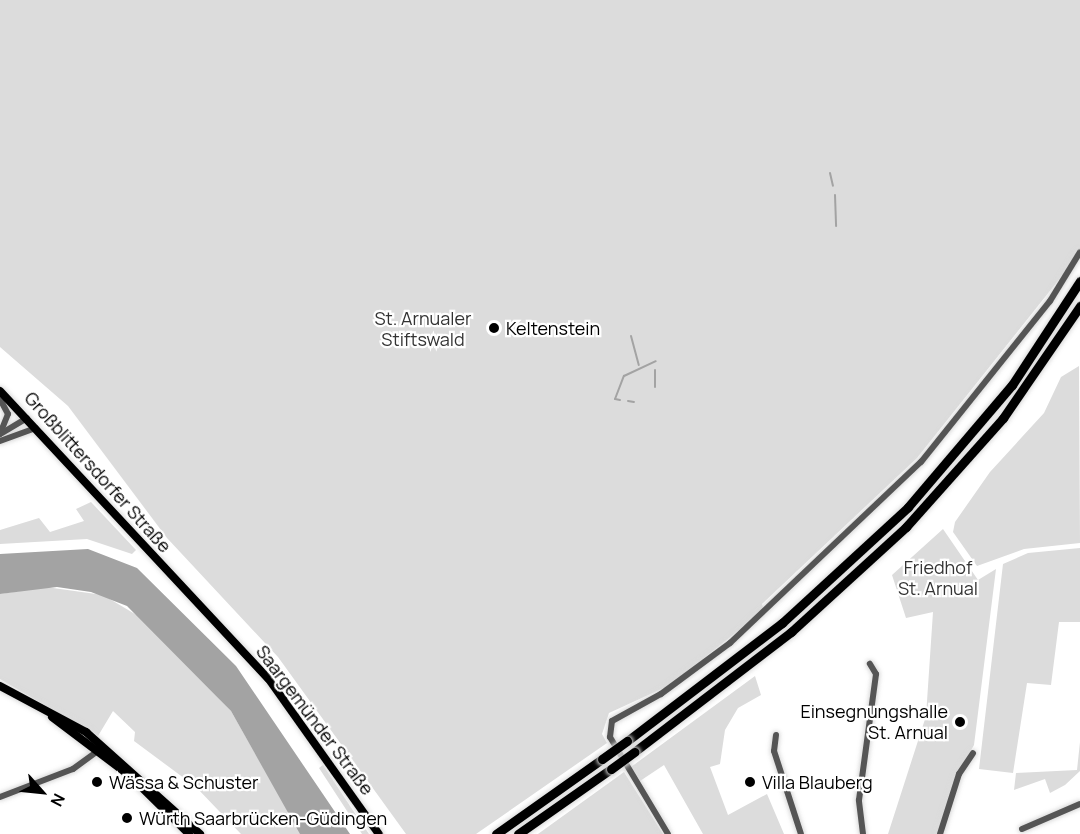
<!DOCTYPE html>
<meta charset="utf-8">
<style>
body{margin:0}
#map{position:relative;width:1080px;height:834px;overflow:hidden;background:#fff;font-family:Manrope,sans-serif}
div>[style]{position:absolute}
.green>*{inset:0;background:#dcdcdc}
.water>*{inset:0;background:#a3a3a3}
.stream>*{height:2px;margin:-1px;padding:0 1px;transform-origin:1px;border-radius:1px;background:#a3a3a3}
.roads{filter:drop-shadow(0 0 2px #dbdbdb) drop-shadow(0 0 2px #dbdbdb)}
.minor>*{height:6px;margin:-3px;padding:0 3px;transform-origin:3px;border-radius:3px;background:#555}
.major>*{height:8px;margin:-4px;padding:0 4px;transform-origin:4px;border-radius:4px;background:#000}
.highway>*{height:9px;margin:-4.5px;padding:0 4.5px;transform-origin:4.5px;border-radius:4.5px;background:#000}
.bridges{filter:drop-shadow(0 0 2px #dbdbdb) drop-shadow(0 0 2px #dbdbdb)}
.highway-bridge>*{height:9px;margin:-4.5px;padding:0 4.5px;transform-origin:4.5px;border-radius:4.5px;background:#000}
.dots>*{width:16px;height:16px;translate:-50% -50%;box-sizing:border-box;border:3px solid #fff;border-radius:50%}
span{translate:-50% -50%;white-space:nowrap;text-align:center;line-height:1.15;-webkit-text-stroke:4.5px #fff;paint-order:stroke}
.park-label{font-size:18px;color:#333}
.poi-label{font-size:18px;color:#000}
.left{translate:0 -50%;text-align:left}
.right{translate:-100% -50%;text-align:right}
.street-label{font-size:18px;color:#000}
.north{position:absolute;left:12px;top:762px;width:60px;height:60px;-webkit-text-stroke:4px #fff;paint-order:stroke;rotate:117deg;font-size:16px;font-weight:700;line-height:24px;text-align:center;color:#000}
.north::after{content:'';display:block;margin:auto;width:21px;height:27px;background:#000;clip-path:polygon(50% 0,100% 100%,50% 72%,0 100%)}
</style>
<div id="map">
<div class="green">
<i style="clip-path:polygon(0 0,1080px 0,1080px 253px,917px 458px,762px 604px,764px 610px,670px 685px,609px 713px,602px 734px,607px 743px,476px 834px,406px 834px,278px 657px,167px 538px,68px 406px,0 347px)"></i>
<i style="clip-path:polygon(1079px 366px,1080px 543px,1024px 549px,977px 566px,953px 532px,955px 522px,990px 472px,1044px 413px,1061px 377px)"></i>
<i style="clip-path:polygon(91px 502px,136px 550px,132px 554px,87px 539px,0 544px,0 530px,39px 518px,50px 532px,84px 521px,76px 509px)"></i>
<i style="clip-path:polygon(943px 529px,978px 580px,996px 569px,974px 745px,958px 773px,938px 834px,888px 834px,926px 716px,933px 612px,906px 618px,892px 575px)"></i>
<i style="clip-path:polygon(1080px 548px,1080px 622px,1059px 622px,1051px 685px,1027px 683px,1013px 773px,979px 769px,1003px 564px,1028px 553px)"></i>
<i style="clip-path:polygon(46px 587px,103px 595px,145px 620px,231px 711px,301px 834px,241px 834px,196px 787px,134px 741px,135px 732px,113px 711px,98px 736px,0 679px,0 594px)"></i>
<i style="clip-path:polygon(755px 676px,761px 695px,738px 708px,725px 730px,720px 764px,710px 767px,728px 815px,767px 794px,784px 834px,703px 834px,664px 765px,640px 781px,631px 767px)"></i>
<i style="clip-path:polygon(1080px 742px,1080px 771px,1065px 785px,1050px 793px,1045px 779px,1014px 790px,1016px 773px,1077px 770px)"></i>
<i style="clip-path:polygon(323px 765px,356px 815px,369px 834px,362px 834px,319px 768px)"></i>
<i style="clip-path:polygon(624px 772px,663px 834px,538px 834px)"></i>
</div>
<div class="water">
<i style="clip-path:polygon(88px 549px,137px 568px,236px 666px,350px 834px,300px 834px,231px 711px,127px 606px,91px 592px,57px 587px,0 594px,0 554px)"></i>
</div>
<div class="stream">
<i style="left:830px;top:173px;width:13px;rotate:77deg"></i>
<i style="left:835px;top:195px;width:31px;rotate:88deg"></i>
<i style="left:631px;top:336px;width:30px;rotate:75deg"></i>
<i style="left:655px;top:387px;width:17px;rotate:-90deg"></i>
<i style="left:620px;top:400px;width:5px;rotate:-169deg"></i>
<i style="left:615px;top:399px;width:25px;rotate:-69deg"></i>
<i style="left:624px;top:376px;width:35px;rotate:-25deg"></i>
<i style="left:628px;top:401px;width:6px;rotate:9deg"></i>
</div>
<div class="roads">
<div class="minor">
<i style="left:0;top:399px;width:17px;rotate:62deg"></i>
<i style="left:8px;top:414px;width:22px;rotate:112deg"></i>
<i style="left:2px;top:433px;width:29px;rotate:-31deg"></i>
<i style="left:0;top:441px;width:38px;rotate:-20deg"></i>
<i style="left:776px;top:735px;width:16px;rotate:97deg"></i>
<i style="left:774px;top:751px;width:87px;rotate:72deg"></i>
<i style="left:0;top:797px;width:78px;rotate:-21deg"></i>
<i style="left:73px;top:769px;width:32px;rotate:-36deg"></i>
<i style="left:1022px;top:829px;width:63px;rotate:-23.3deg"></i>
<i style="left:668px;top:834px;width:113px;rotate:-120.9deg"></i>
<i style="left:610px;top:737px;width:16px;rotate:-83deg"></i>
<i style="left:612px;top:721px;width:56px;rotate:-28.9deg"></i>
<i style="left:661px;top:694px;width:86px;rotate:-36.5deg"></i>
<i style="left:730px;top:643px;width:263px;rotate:-43.5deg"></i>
<i style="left:921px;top:462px;width:206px;rotate:-51.3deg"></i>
<i style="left:1050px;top:301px;width:57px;rotate:-58.5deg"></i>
<i style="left:863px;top:834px;width:34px;rotate:-97deg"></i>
<i style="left:859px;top:800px;width:127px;rotate:-82.3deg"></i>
<i style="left:876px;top:674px;width:12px;rotate:-121deg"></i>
<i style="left:940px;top:834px;width:63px;rotate:-72.4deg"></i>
<i style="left:959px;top:774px;width:25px;rotate:-56deg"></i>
</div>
<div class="major">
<i style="left:0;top:391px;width:393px;rotate:47deg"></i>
<i style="left:268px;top:678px;width:191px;rotate:54.6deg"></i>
<i style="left:0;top:686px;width:98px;rotate:28.1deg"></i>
<i style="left:86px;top:732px;width:153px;rotate:41.8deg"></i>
<i style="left:52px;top:717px;width:98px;rotate:37.1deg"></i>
<i style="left:130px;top:776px;width:83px;rotate:44.5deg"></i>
</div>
<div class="highway">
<i style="left:627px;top:741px;width:195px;rotate:-37.3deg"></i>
<i style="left:782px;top:623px;width:171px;rotate:-42.6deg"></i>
<i style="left:908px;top:507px;width:160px;rotate:-49.6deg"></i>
<i style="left:1012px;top:385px;width:124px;rotate:-56.8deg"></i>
<i style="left:634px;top:752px;width:198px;rotate:-37.4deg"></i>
<i style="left:791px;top:632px;width:156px;rotate:-42.4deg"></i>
<i style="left:906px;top:527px;width:146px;rotate:-48.3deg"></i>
<i style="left:1003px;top:418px;width:136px;rotate:-55.5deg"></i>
<i style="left:496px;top:834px;width:130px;rotate:-35.3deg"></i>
<i style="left:518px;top:834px;width:113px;rotate:-35deg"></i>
</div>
</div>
<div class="bridges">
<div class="highway-bridge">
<i style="left:602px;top:759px;width:31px;rotate:-36deg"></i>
<i style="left:611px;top:769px;width:29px;rotate:-36deg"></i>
</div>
</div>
<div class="dots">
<i style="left:494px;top:328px;background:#000"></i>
<i style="left:960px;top:722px;background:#000"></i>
<i style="left:97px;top:782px;background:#000"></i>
<i style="left:750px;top:782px;background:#000"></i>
<i style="left:127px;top:818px;background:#000"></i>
</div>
<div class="park-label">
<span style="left:423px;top:329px">St. Arnualer<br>Stiftswald</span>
<span style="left:938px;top:578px">Friedhof<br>St. Arnual</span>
</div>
<div class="poi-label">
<span class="left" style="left:506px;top:328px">Keltenstein</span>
<span class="right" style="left:948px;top:722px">Einsegnungshalle<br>St. Arnual</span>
<span class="left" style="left:109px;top:782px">Wässa &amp; Schuster</span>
<span class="left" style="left:762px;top:782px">Villa Blauberg</span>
<span class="left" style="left:139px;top:818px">Würth Saarbrücken-Güdingen</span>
</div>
<div class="street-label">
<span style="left:98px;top:472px;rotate:48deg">Großblittersdorfer Straße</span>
<span style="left:315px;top:720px;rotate:53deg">Saargemünder Straße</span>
</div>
<div class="north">N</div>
</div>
